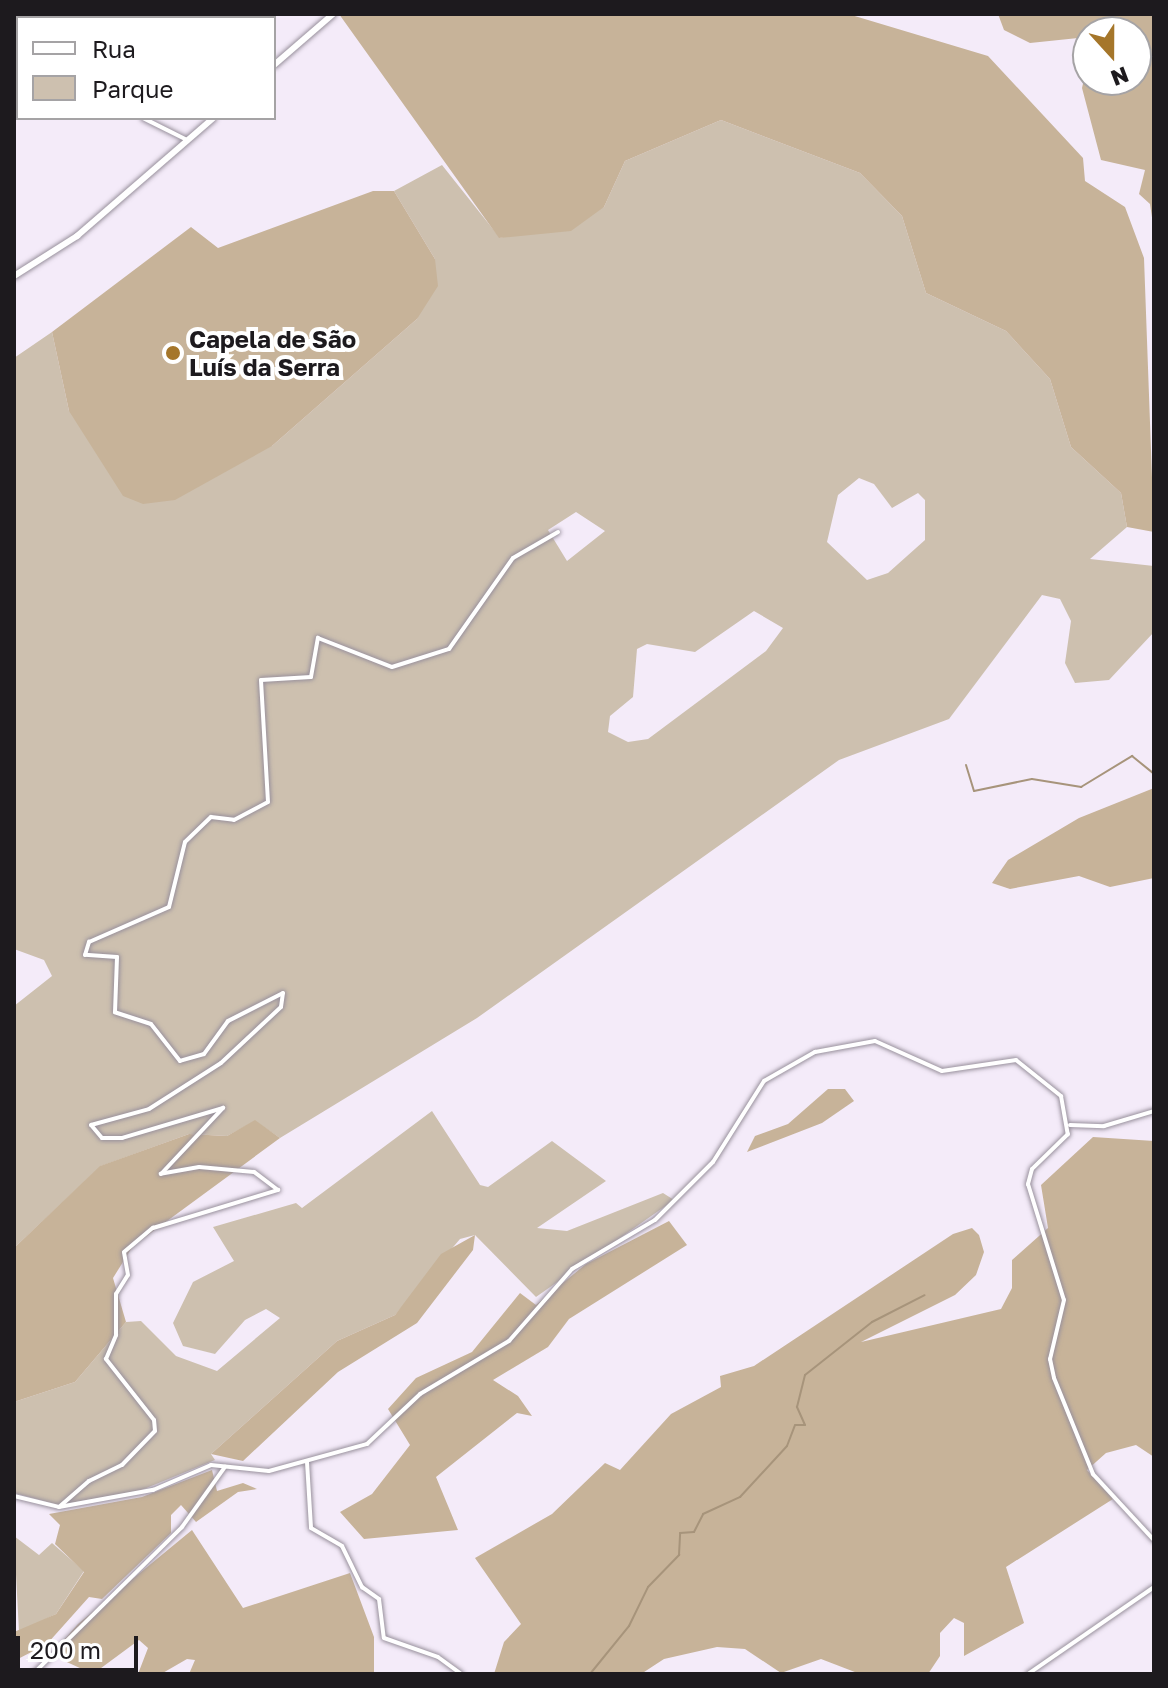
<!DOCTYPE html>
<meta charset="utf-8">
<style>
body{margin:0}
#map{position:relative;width:1168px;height:1688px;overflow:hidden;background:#f4ebf9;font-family:"Golos Text",sans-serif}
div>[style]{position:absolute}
.green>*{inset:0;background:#cdc0af}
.forest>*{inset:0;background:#c7b399}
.stream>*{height:2px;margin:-1px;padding:0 1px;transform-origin:1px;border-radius:1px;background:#a7947b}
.roads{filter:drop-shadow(0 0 2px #98909c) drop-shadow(0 0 2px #98909c)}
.minor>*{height:4px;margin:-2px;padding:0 2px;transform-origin:2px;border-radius:2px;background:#fff}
.major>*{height:6px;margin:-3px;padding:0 3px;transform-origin:3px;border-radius:3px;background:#fff}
.dots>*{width:22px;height:22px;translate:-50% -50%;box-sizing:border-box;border:4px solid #fff;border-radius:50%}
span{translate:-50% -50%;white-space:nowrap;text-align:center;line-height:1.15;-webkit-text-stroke:8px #fff;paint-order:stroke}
.poi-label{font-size:24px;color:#1d1a1e;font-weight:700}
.left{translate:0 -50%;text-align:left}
.frame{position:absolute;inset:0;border:16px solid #1d1a1e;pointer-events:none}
.legend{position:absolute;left:16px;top:16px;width:260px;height:104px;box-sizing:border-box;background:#fff;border:2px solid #a5a3a5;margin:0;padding:10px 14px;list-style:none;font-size:24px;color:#1d1a1e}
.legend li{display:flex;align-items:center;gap:16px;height:40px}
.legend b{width:40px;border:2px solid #a5a3a5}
.north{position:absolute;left:1072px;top:16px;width:80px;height:80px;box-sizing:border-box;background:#fff;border:2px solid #a5a3a5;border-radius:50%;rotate:159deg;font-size:22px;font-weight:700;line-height:32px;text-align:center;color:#1d1a1e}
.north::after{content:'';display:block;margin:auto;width:28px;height:36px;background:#a5762a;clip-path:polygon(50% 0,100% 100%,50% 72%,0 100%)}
.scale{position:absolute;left:16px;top:1636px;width:122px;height:36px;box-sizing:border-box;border:4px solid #1d1a1e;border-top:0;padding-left:10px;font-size:24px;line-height:28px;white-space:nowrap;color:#1d1a1e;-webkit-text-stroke:6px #fff;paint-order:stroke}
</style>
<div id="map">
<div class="green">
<i style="clip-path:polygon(evenodd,721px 120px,860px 173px,902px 216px,926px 293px,1006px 331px,1050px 379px,1071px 447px,1121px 493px,1127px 527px,1090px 559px,1154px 566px,1154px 632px,1109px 680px,1075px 683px,1065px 663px,1071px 621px,1060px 599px,1042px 595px,949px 719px,839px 760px,477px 1018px,280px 1138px,255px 1121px,227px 1136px,189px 1134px,101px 1166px,14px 1248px,14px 1006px,52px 976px,44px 960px,14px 949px,14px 358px,52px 332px,69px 411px,272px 446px,417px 319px,435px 259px,394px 191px,442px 165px,500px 238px,604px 207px,625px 161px,721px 120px,859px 478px,874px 484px,892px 508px,918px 493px,925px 500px,925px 540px,888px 573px,867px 580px,827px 542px,838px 495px,859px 478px,721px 120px,576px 512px,605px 531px,567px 561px,548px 530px,576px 512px,721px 120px,754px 611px,783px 628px,766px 651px,648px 739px,628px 742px,608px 732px,610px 716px,633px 697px,637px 649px,647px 644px,695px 652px,754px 611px)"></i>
<i style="clip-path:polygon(432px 1111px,480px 1185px,488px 1187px,552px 1141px,606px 1181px,537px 1228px,567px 1231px,663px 1193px,674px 1200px,536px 1297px,475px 1235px,460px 1239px,395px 1315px,337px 1341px,211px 1454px,215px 1460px,139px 1491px,59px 1505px,14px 1493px,14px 1402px,75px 1382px,126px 1322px,141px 1321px,176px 1356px,217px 1371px,280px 1318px,266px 1309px,245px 1320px,215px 1354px,183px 1346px,173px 1323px,193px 1282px,234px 1261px,213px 1227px,296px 1203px,302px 1208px)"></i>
<i style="clip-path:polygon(14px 1536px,39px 1555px,52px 1543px,84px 1571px,56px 1614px,19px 1632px)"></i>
</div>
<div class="forest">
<i style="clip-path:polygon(339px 14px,848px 14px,988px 56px,1083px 158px,1085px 181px,1125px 207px,1144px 258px,1154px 532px,1127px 527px,1121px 493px,1071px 447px,1050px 379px,1006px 331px,926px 293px,902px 216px,860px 173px,721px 120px,625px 161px,604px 207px,571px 231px,499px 238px)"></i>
<i style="clip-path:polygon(998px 14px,1154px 14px,1154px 231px,1150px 204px,1139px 194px,1145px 170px,1101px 160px,1082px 88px,1088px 62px,1088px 80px,1136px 80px,1136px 32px,1030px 43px,1004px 30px)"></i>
<i style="clip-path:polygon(373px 191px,394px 191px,435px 259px,438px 286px,417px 319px,272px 446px,175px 500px,143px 504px,123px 496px,69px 411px,52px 332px,191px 227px,218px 248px)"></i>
<i style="clip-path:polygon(1154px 788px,1154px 878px,1110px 887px,1079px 876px,1010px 889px,992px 883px,1008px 860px,1079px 818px)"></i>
<i style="clip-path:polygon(828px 1089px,845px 1089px,854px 1101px,822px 1123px,747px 1152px,755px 1136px,788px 1124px)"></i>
<i style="clip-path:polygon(255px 1120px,280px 1138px,133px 1246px,113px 1278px,126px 1322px,75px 1382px,14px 1402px,14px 1248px,100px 1166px,189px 1134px,227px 1136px)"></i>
<i style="clip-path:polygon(1093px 1137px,1154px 1141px,1154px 1457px,1136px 1445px,1106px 1453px,1087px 1470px,1113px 1499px,1006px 1567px,1024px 1623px,964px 1656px,964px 1623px,954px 1618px,940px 1633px,940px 1656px,928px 1674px,860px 1674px,821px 1659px,781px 1673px,745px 1649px,717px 1647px,664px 1659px,641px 1674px,494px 1674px,504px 1642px,521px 1624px,475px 1558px,552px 1514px,605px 1463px,620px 1470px,671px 1414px,721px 1387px,720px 1376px,754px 1366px,953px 1234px,972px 1228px,979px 1235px,984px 1252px,976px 1275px,955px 1295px,861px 1342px,1001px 1309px,1012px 1288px,1012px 1260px,1048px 1228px,1041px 1185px)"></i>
<i style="clip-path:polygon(669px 1221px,687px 1245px,569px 1319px,548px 1347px,493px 1380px,518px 1396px,532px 1416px,517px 1413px,436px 1477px,458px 1530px,364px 1539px,340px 1512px,372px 1494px,410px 1445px,388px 1409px,416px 1378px,472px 1352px,520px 1293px,536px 1305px,586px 1264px)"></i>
<i style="clip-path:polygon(475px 1235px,473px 1250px,417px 1323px,338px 1372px,243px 1461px,211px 1454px,337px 1341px,395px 1315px,441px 1254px)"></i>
<i style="clip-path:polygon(212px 1470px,217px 1491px,243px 1483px,257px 1489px,238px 1492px,196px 1522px,181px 1505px,171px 1515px,171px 1533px,102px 1599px,89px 1597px,47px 1644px,14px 1661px,14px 1632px,56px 1614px,84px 1572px,55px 1544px,60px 1525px,49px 1514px,142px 1497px)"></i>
<i style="clip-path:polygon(192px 1530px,243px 1608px,350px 1573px,374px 1637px,374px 1674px,189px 1674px,195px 1660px,187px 1659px,161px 1674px,138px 1674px,148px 1648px,139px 1640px,93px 1674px,58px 1658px,55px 1650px,78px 1624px)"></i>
</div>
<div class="stream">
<i style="left:966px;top:765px;width:27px;rotate:73deg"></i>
<i style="left:974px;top:791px;width:59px;rotate:-11.7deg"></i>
<i style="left:1032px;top:779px;width:50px;rotate:9.3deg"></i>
<i style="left:1081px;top:787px;width:60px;rotate:-31.3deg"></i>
<i style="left:1132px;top:756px;width:28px;rotate:39deg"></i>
<i style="left:590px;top:1674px;width:62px;rotate:-50.9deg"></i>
<i style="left:629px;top:1626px;width:43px;rotate:-64deg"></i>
<i style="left:648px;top:1587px;width:45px;rotate:-45.9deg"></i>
<i style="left:679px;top:1555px;width:22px;rotate:-87deg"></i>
<i style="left:680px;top:1533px;width:14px;rotate:-4deg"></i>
<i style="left:694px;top:1532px;width:20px;rotate:-63deg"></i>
<i style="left:703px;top:1514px;width:41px;rotate:-24.7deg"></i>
<i style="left:740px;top:1497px;width:69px;rotate:-47.3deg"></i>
<i style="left:787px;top:1446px;width:22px;rotate:-69deg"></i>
<i style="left:795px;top:1425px;width:10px"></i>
<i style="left:805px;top:1425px;width:20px;rotate:-114deg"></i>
<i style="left:797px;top:1407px;width:33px;rotate:-76deg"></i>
<i style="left:805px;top:1375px;width:85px;rotate:-38.3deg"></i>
<i style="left:872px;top:1322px;width:59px;rotate:-27deg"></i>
</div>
<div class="roads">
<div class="minor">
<i style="left:14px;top:54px;width:4px;rotate:27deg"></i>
<i style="left:143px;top:118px;width:49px;rotate:26.6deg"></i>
<i style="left:1070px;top:1125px;width:34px;rotate:2deg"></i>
<i style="left:1104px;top:1126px;width:52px;rotate:-16.7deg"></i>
<i style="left:307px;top:1462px;width:66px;rotate:86.5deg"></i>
<i style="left:311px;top:1528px;width:36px;rotate:30deg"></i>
<i style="left:342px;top:1546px;width:46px;rotate:64deg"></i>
<i style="left:362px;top:1587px;width:21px;rotate:35deg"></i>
<i style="left:379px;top:1599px;width:39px;rotate:83deg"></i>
<i style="left:384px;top:1638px;width:57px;rotate:19.4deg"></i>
<i style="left:438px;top:1657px;width:29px;rotate:36deg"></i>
<i style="left:14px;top:1496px;width:46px;rotate:13.7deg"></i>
<i style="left:59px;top:1507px;width:96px;rotate:-10.3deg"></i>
<i style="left:153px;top:1490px;width:63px;rotate:-23.3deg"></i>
<i style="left:211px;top:1465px;width:58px;rotate:5.9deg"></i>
<i style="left:269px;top:1471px;width:102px;rotate:-15.4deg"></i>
<i style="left:367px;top:1444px;width:73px;rotate:-43.3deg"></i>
<i style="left:420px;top:1394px;width:104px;rotate:-30.8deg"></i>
<i style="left:509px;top:1341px;width:96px;rotate:-48.8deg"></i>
<i style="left:572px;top:1269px;width:96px;rotate:-30.6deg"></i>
<i style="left:655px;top:1220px;width:82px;rotate:-45deg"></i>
<i style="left:713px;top:1162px;width:96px;rotate:-57.8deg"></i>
<i style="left:764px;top:1081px;width:59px;rotate:-29.6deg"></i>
<i style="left:815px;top:1052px;width:61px;rotate:-10.4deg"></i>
<i style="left:875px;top:1041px;width:73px;rotate:24.1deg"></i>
<i style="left:942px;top:1071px;width:75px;rotate:-8.5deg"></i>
<i style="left:1016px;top:1060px;width:58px;rotate:38.7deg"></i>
<i style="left:1061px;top:1096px;width:39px;rotate:80deg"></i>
<i style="left:1068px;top:1134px;width:50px;rotate:135.8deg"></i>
<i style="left:1032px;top:1169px;width:16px;rotate:105deg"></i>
<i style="left:1028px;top:1184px;width:121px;rotate:72.8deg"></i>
<i style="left:1064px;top:1300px;width:61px;rotate:103.3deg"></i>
<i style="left:1050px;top:1359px;width:19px;rotate:78deg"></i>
<i style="left:1054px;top:1378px;width:104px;rotate:67.9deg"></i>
<i style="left:1093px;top:1474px;width:90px;rotate:47.3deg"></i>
<i style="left:59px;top:1507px;width:40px;rotate:-41deg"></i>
<i style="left:89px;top:1481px;width:37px;rotate:-26deg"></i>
<i style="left:122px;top:1465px;width:47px;rotate:-45.9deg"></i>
<i style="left:155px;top:1431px;width:11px;rotate:-95deg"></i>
<i style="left:154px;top:1420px;width:78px;rotate:-128.2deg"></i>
<i style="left:106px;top:1359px;width:26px;rotate:-67deg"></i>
<i style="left:116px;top:1335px;width:41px;rotate:-90deg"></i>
<i style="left:116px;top:1294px;width:22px;rotate:-58deg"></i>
<i style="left:128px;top:1275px;width:23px;rotate:-100deg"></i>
<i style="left:124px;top:1252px;width:38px;rotate:-40deg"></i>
<i style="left:153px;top:1228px;width:131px;rotate:-16.9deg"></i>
<i style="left:278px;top:1190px;width:30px;rotate:-143deg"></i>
<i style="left:254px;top:1172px;width:55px;rotate:-174.8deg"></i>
<i style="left:199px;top:1167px;width:39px;rotate:170deg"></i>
<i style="left:161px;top:1174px;width:91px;rotate:-46.8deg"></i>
<i style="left:223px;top:1108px;width:105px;rotate:163.5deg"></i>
<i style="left:122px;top:1138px;width:20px;rotate:180deg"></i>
<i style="left:102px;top:1138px;width:17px;rotate:-130deg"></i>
<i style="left:91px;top:1125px;width:60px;rotate:-15.4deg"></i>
<i style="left:149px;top:1109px;width:85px;rotate:-32.6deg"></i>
<i style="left:221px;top:1063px;width:82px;rotate:-43deg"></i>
<i style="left:281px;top:1007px;width:14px;rotate:-82deg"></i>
<i style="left:283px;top:993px;width:62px;rotate:153deg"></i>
<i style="left:228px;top:1021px;width:41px;rotate:126deg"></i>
<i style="left:204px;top:1054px;width:25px;rotate:164deg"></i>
<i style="left:180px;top:1061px;width:47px;rotate:-128.1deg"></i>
<i style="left:151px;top:1024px;width:38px;rotate:-162deg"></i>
<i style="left:115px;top:1012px;width:55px;rotate:-87.9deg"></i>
<i style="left:117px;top:957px;width:32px;rotate:-176deg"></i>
<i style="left:85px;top:955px;width:14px;rotate:-73deg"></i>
<i style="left:89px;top:942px;width:87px;rotate:-23.6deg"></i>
<i style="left:169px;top:907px;width:67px;rotate:-76.2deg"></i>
<i style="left:185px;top:842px;width:36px;rotate:-44deg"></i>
<i style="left:211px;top:817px;width:23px;rotate:7deg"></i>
<i style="left:234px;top:820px;width:38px;rotate:-28deg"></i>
<i style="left:268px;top:802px;width:122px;rotate:-93.3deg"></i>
<i style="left:261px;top:680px;width:50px;rotate:-3.4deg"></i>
<i style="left:311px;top:677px;width:40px;rotate:-80deg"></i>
<i style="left:318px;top:638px;width:79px;rotate:21.4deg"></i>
<i style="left:392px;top:667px;width:60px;rotate:-17.5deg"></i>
<i style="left:449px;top:649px;width:111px;rotate:-54.9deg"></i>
<i style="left:513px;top:558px;width:52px;rotate:-30deg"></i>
<i style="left:33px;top:1674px;width:209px;rotate:-44.6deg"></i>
<i style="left:182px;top:1527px;width:74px;rotate:-54.4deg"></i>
<i style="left:1028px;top:1674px;width:153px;rotate:-34.6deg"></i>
</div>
<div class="major">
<i style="left:274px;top:65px;width:78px;rotate:-40.8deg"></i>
<i style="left:14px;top:276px;width:75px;rotate:-32.4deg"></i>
<i style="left:77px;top:236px;width:180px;rotate:-40.9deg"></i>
</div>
</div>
<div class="dots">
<i style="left:173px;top:353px;background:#a5762a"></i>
</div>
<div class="poi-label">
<span class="left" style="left:189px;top:353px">Capela de São<br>Luís da Serra</span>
</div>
<div class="frame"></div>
<ul class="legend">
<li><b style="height:10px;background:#fff"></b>Rua</li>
<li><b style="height:22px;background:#cdc0af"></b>Parque</li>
</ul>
<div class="north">N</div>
<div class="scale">200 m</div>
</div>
